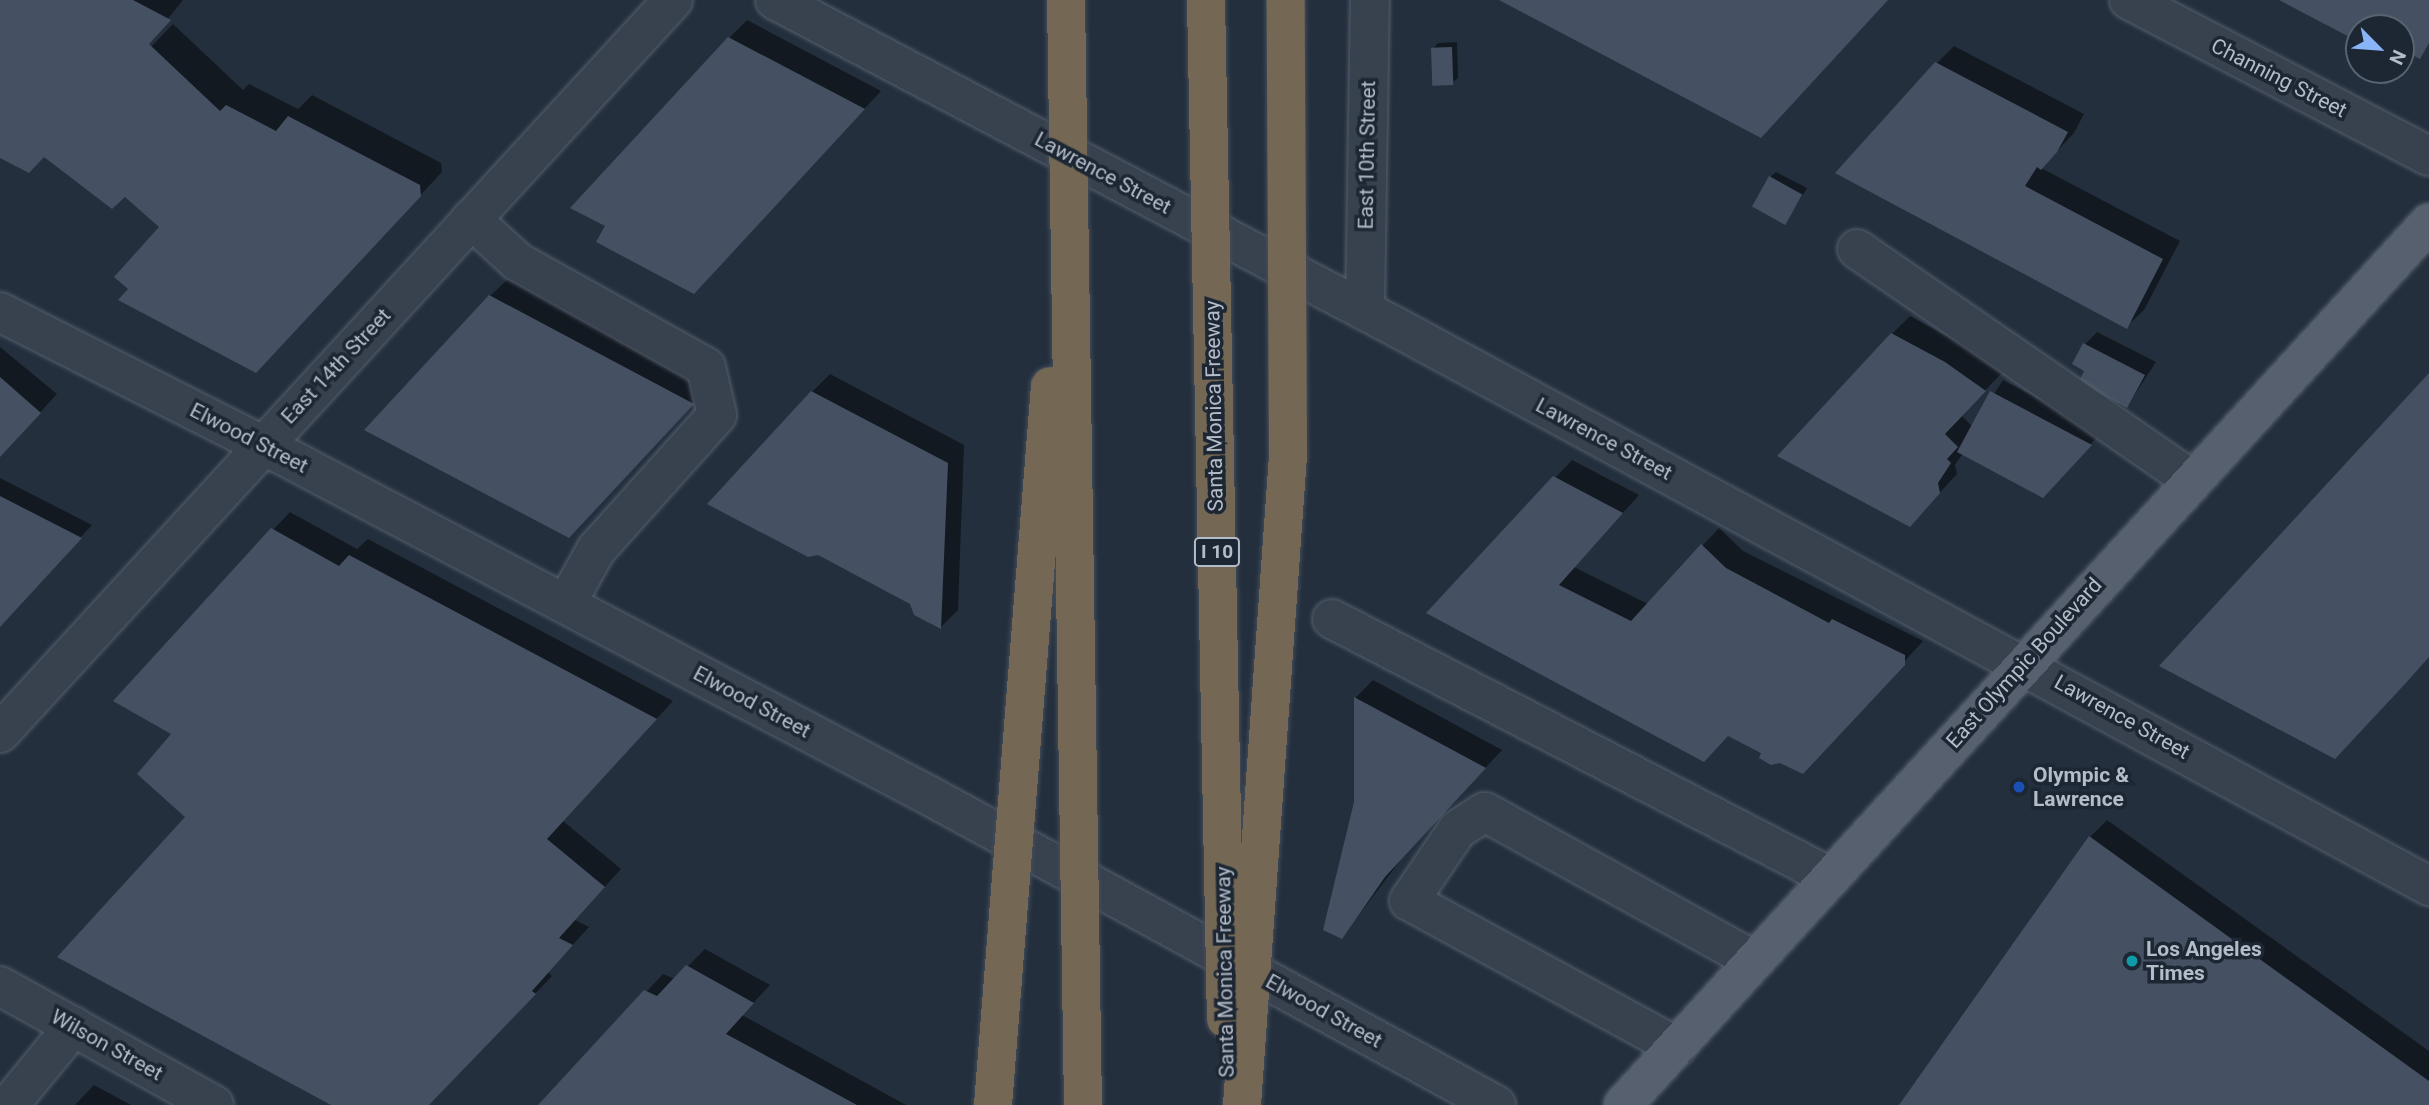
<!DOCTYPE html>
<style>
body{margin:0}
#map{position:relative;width:2429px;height:1105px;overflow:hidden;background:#242f3e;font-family:Roboto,sans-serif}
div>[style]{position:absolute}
.shadow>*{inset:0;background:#0007}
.building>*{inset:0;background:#455162;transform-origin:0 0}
.roads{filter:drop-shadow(0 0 2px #565f6c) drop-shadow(0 0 2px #565f6c)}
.minor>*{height:38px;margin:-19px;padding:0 19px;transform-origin:19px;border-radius:19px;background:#38414e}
.major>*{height:38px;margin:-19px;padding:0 19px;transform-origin:19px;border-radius:19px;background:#56606e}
.bridges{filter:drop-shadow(0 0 2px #434c59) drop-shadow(0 0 2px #434c59)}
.highway-bridge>*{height:38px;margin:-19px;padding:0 19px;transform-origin:19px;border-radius:19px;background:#746855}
.dots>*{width:19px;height:19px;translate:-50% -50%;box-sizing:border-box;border:4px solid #1d2633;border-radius:50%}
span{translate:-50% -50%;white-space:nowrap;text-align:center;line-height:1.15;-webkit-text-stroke:7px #1d2633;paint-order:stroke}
.shield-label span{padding:2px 5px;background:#1d2633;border:2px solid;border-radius:5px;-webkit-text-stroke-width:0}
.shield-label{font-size:19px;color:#b4bcc9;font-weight:700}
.street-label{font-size:21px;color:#b4bcc9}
.poi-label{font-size:21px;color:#b4bcc9;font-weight:700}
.left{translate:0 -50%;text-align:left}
.north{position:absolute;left:2345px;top:14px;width:70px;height:70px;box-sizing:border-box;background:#1d2633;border:2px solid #59626f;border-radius:50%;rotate:115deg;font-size:19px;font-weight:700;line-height:28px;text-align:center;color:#b4bcc9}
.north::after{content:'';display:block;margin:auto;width:24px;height:32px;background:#8ab4f8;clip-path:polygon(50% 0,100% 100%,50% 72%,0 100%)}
</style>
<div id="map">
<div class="shadow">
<i style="clip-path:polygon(0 0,183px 0,108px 92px,173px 24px,243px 90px,249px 84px,298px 109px,312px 95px,441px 163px,442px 172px,278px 348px,130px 289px,162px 227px,125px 194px,45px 155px,0 156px)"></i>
<i style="clip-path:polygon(747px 20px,881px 91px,711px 274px,729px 38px)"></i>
<i style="clip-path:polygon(1457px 42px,1458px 78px,1452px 83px,1433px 49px,1438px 43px)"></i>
<i style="clip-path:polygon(1954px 46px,2084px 114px,2074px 133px,2041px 168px,2180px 241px,2144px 310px,2126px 327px,1937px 63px)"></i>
<i style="clip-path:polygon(1776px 172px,1807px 188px,1785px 223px,1770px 177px)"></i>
<i style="clip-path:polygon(508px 279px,709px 386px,587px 518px,490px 296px)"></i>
<i style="clip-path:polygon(1910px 316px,1963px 345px,2002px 373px,1961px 415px,1973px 427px,2003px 380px,2102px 432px,2054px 483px,1963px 453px,1955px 465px,1957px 474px,1910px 525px,1892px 334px)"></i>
<i style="clip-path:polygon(2097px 332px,2156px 362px,2127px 406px,2087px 370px,2085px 344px)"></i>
<i style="clip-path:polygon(0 347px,57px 394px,0 456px)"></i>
<i style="clip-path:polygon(830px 374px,964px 445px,958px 610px,941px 627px,812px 392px)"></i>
<i style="clip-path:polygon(1572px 460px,1639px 495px,1574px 567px,1648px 604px,1719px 528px,1743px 551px,1923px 641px,1805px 771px,1729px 734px,1429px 612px)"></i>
<i style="clip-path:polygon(0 478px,92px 525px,0 625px)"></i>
<i style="clip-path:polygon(290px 512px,357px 549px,368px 539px,673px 701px,563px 821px,621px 869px,575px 920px,589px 927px,548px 972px,552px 976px,429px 1105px,335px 1105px,188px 817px,174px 733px,273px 530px)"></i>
<i style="clip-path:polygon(1373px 680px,1502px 750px,1403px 857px,1342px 937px,1355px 802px,1356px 697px)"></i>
<i style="clip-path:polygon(2107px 820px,2429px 1051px,2429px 1105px,1900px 1105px,2090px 837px)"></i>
<i style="clip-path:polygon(705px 949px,770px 985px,742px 1015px,906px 1105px,541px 1105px,663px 974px,675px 979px)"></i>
<i style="clip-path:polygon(94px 1085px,131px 1105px,75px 1105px)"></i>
</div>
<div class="building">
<i style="clip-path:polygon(0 0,133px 0,171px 20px,149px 44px,220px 111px,226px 105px,276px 131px,288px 116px,420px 185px,421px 196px,256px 373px,118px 300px,128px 289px,114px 277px,159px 227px,125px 197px,112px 209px,44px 157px,29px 173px,0 158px)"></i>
<i style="clip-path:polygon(1499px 0,1888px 0,1761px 138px)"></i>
<i style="clip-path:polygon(2279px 0,2429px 0,2429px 43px,2420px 59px,2401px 49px,2401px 28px,2359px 28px,2359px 42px)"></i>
<i style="clip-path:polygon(728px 37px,865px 109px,694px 294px,596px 242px,605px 226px,570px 208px)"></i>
<i style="left:1452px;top:47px;width:38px;height:21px;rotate:88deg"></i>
<i style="clip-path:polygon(1935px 62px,2068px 132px,2057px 152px,2041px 170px,2037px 167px,2025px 186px,2163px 259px,2127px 329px,1835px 173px)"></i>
<i style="left:1769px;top:176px;width:38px;height:35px;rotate:29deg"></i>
<i style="clip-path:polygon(489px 295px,694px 404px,569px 538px,364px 430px)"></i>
<i style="clip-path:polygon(1891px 333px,1945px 362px,1986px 391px,1945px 434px,1958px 447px,1947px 459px,1951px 463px,1938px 483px,1940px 493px,1910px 527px,1777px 456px)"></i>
<i style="clip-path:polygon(2083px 343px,2145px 375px,2127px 408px,2079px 382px,2084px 371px,2072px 364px)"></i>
<i style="clip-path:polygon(2429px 373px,2429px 657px,2404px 685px,2335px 759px,2159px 666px)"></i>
<i style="clip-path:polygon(0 377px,41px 413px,0 457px)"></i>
<i style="clip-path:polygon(811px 391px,948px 463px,941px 629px,914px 615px,910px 604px,818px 555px,808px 557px,707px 504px)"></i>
<i style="clip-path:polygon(1990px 391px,2092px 445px,2043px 498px,1957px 452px)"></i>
<i style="clip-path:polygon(1553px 476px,1623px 513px,1559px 585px,1631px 621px,1701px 544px,1726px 568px,1829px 623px,1832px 619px,1905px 655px,1905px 665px,1803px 774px,1780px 763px,1771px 765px,1759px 758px,1761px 753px,1728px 736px,1704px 762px,1426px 613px)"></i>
<i style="clip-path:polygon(0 496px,82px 538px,0 627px)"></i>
<i style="clip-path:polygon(271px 528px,339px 566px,349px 555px,657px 719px,547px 839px,605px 887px,559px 938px,573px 945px,532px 991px,536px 994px,429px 1105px,331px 1105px,57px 957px,185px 817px,137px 774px,171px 734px,113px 701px)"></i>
<i style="clip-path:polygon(1354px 697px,1486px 768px,1385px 877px,1342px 939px,1323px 930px,1354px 802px)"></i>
<i style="clip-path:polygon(2089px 836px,2429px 1081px,2429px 1105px,1899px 1105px)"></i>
<i style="clip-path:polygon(686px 965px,754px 1003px,726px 1034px,857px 1105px,538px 1105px,644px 990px,657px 996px)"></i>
</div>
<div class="roads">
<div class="minor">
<i style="left:775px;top:0;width:702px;rotate:27.77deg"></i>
<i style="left:1396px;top:327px;width:1175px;rotate:28.42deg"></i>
<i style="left:2129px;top:0;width:338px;rotate:27.5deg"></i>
<i style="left:471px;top:219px;width:64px;rotate:42.5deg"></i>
<i style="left:518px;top:262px;width:215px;rotate:29.2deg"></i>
<i style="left:706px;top:367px;width:49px;rotate:77.1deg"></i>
<i style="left:717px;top:415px;width:181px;rotate:131.9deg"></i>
<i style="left:596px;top:550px;width:62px;rotate:119.1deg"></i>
<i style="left:1857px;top:249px;width:407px;rotate:34.6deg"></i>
<i style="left:1365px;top:310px;width:310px;rotate:-89.1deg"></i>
<i style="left:0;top:312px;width:340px;rotate:26.9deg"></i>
<i style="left:303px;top:466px;width:709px;rotate:27.76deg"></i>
<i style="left:930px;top:796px;width:645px;rotate:28.63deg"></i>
<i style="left:1332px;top:619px;width:561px;rotate:27.39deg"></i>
<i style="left:0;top:733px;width:995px;rotate:-47.44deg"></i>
<i style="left:0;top:986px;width:245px;rotate:29.1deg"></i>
<i style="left:1677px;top:1047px;width:305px;rotate:-151.4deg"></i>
<i style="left:1409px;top:901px;width:86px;rotate:-55.9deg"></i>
<i style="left:1457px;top:830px;width:33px;rotate:-33deg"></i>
<i style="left:1485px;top:812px;width:308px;rotate:28.9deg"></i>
<i style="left:9px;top:1105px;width:102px;rotate:-50.6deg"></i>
</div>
<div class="major">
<i style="left:1623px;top:1105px;width:1195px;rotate:-47.58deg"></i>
</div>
</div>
<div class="bridges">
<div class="highway-bridge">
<i style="left:1066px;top:0;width:1105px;rotate:89.12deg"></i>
<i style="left:1206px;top:0;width:1019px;rotate:88.88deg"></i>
<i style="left:993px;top:1105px;width:721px;rotate:-85.47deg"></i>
<i style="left:1242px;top:1105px;width:651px;rotate:-85.95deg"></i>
<i style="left:1288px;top:456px;width:456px;rotate:-90.3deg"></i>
</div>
</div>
<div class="dots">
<i style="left:2019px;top:787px;background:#1a4fb4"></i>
<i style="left:2132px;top:961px;background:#0f9aa8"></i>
</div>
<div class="shield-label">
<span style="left:1217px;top:552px">I 10</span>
</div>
<div class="street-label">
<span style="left:2279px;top:78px;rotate:27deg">Channing Street</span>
<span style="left:1367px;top:155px;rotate:-89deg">East 10th Street</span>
<span style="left:1103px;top:173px;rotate:28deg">Lawrence Street</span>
<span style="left:336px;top:366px;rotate:-47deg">East 14th Street</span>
<span style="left:1214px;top:406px;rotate:-91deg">Santa Monica Freeway</span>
<span style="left:249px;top:438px;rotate:27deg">Elwood Street</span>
<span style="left:1604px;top:439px;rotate:28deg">Lawrence Street</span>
<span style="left:2024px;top:663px;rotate:-48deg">East Olympic Boulevard</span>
<span style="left:752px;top:702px;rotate:28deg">Elwood Street</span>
<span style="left:2122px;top:717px;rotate:29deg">Lawrence Street</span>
<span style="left:1225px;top:972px;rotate:-91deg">Santa Monica Freeway</span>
<span style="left:1324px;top:1011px;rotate:29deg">Elwood Street</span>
<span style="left:107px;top:1045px;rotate:29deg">Wilson Street</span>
</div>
<div class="poi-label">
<span class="left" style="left:2033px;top:787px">Olympic &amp;<br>Lawrence</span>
<span class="left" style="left:2146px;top:961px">Los Angeles<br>Times</span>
</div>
<div class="north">N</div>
</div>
